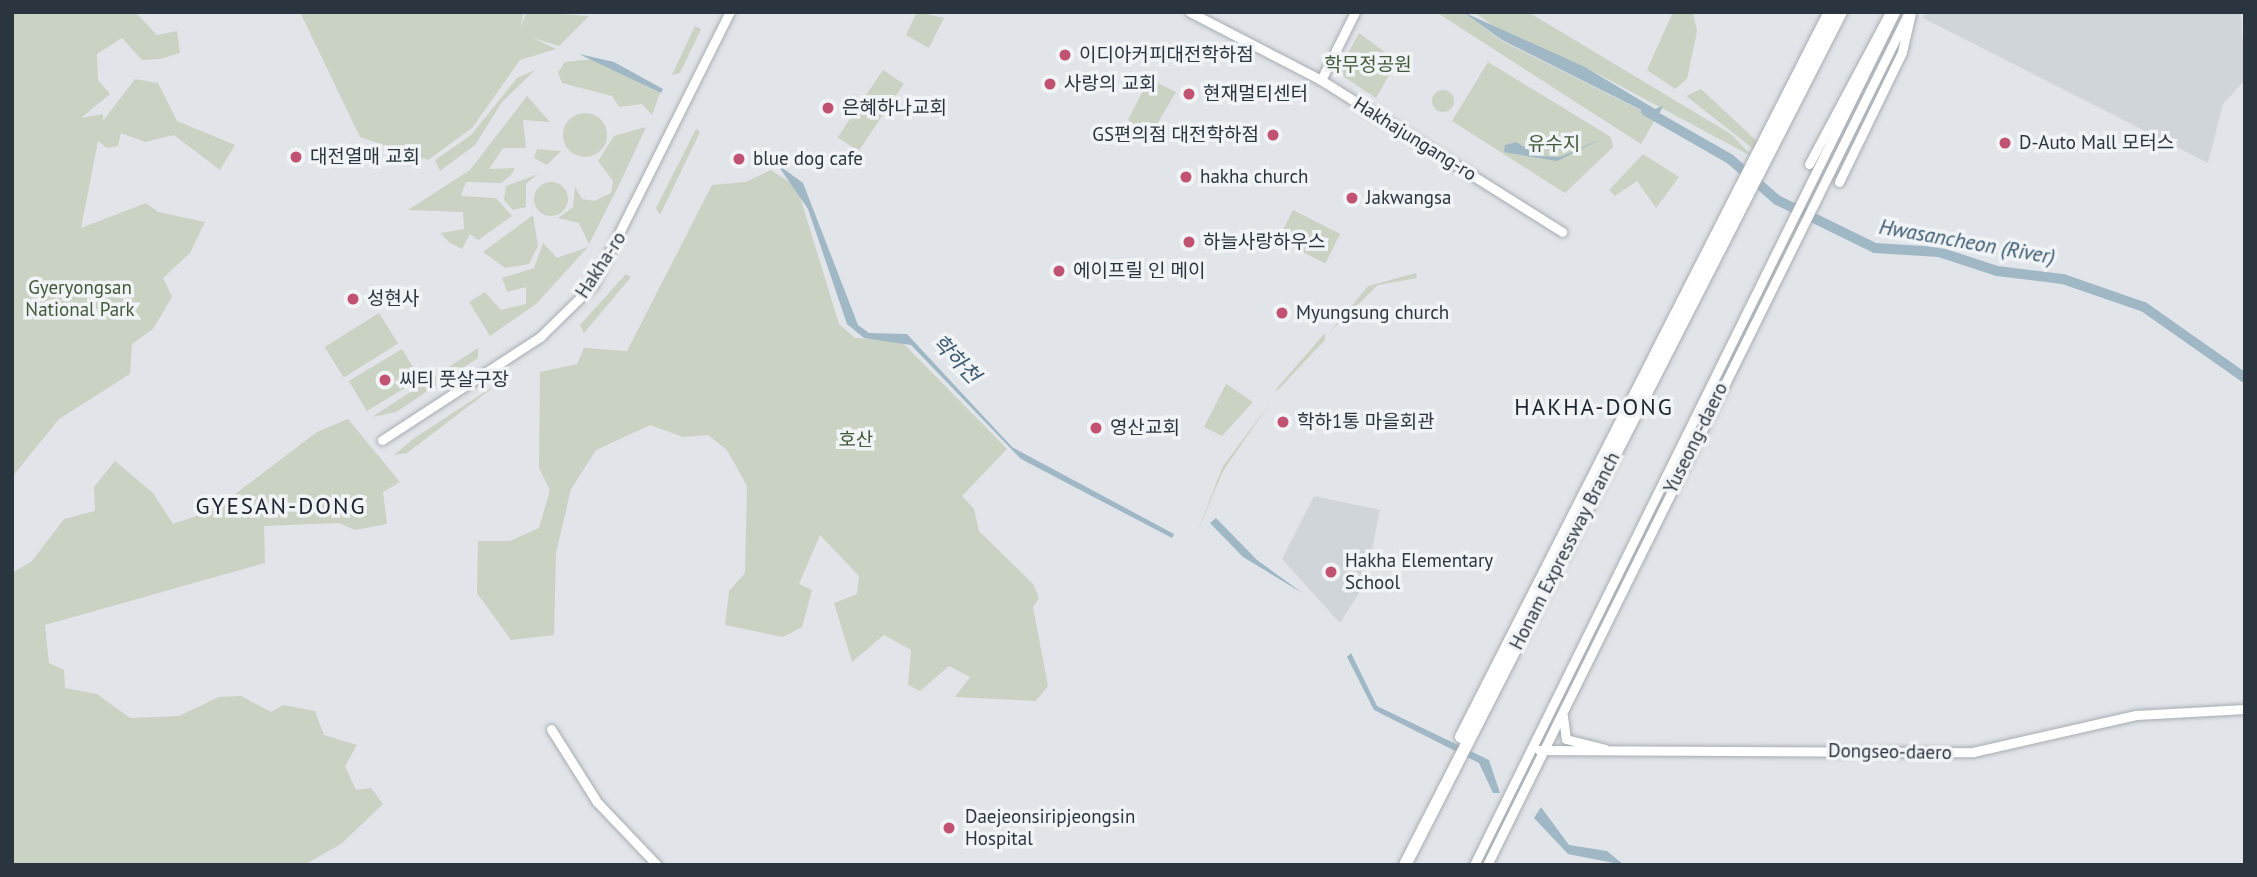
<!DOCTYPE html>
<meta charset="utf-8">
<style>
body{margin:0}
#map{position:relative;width:2257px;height:877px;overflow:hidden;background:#e1e5e9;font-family:"PT Sans","Noto Sans KR",sans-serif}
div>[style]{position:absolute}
.built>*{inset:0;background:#d0d5da}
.green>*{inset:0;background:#c9d2c3;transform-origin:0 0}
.round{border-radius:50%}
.water>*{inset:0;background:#a0b7c5}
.river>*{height:10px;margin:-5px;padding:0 5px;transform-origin:5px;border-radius:5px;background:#a0b7c5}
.roads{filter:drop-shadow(0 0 2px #a7adb3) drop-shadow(0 0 2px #a7adb3)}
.secondary>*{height:9px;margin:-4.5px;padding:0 4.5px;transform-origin:4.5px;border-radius:4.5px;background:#fff}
.highway>*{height:12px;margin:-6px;padding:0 6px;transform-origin:6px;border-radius:6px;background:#fff}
.dots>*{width:19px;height:19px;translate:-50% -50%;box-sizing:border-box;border:4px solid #f1f4f6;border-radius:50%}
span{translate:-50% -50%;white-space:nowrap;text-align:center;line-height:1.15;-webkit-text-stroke:7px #f1f4f6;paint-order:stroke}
.poi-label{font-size:19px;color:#2b353f}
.left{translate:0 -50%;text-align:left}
.right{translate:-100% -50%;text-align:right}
.park-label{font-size:19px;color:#44593a}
.street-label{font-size:19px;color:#2b353f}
.water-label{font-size:21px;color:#39586f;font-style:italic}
.quarter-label{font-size:23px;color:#1d2630;letter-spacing:2px}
.frame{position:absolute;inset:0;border:14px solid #2b353f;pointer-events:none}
</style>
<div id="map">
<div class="built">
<i style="clip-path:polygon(1926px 12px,2241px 12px,2245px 80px,2223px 104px,2208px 163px,1923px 18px)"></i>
<i style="clip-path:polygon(1314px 496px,1380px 510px,1365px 584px,1340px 623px,1282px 559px)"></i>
</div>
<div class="green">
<i style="clip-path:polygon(12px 12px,135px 12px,157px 35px,177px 31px,180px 53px,160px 59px,142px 60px,122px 38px,97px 54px,98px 80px,110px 94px,81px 118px,103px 114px,103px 121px,135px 79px,158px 83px,177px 121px,235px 145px,220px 170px,174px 135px,145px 142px,121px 133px,118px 146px,107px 148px,98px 141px,81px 228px,146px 203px,158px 212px,205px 222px,190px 253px,163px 278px,172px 297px,153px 329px,132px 344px,130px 374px,59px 419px,12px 477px)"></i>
<i style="clip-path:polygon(300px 12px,524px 12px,520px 27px,527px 12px,589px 16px,559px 46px,533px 38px,556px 49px,520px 60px,472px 128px,428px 160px,360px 137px)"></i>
<i style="clip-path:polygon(917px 12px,944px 18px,929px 48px,906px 35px)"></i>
<i style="clip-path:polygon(1436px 12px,1463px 12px,1502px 41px,1656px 118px,1641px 144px)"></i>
<i style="clip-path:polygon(1474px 12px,1528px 12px,1731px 134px,1753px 157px,1585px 67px,1507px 36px)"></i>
<i style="clip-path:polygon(1673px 12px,1693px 12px,1697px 31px,1687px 79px,1675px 89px,1647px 70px)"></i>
<i style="clip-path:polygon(695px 26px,701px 29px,680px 73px,672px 75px)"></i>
<i style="clip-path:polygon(1359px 33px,1397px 61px,1376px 98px,1344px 77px,1341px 66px)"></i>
<i style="clip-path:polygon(592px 59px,660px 93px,652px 115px,642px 104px,619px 107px,612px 96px,562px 83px,558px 72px,565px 62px)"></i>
<i style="clip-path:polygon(1488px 62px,1611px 137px,1613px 147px,1565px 193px,1452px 121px)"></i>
<i style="clip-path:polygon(535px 70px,502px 102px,475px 145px,440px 171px,435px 160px,471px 135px,517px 78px)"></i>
<i style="left:883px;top:70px;width:25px;height:81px;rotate:34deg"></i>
<i style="clip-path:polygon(1149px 79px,1176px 92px,1150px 136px,1128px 120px)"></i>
<i style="clip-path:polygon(1701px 89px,1760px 144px,1756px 151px,1686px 96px)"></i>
<i class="round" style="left:1432px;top:90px;width:22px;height:22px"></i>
<i style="clip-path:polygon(527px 96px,550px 122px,523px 120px,526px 148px,503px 148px,489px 169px,515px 168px,511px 175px,501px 183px,466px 182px,461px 196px,496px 198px,512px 216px,478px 240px,470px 234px,462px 249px,450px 243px,440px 233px,464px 229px,463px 212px,408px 210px,470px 170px)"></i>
<i class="round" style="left:563px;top:113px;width:44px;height:44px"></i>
<i style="clip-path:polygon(646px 127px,620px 183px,589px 244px,579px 223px,558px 218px,573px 207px,575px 187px,582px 199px,594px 201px,611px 193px,613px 181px,598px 161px,614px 136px)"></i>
<i style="clip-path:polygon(696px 129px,700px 132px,660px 215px,656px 208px)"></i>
<i style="clip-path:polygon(561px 151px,547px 165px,534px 158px,537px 149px)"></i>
<i style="clip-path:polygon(1643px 154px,1679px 177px,1656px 208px,1637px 181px,1615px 196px,1609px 190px)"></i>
<i style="clip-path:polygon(771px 170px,797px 187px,839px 324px,855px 338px,901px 341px,1007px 449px,962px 496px,974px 509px,979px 531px,1033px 584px,1039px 598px,1033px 607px,1048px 686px,1036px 701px,955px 697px,970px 677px,949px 666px,920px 691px,908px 685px,911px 650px,884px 635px,852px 662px,834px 603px,857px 594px,859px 576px,820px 535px,799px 584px,812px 590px,802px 627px,783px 637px,725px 625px,729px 591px,745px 573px,747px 486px,727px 450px,708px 435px,683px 437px,650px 425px,596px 450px,571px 489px,556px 553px,554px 635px,511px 640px,477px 593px,478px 541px,510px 541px,539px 528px,550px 490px,539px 468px,540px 372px,577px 364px,584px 348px,627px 351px,712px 185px,746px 182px)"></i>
<i style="clip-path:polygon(538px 174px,526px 184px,526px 207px,513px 210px,504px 200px,506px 186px)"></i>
<i class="round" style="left:534px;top:182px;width:34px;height:34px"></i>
<i style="left:1293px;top:210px;width:53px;height:33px;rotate:27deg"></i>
<i style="clip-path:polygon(533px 215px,538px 246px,529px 264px,505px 268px,483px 252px)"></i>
<i style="clip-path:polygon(543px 243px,557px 258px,588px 247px,536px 304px,490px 336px,469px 302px,485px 292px,501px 310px,526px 304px,526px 287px,507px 292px,502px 278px,534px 268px)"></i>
<i style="clip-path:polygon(1416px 273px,1417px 278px,1378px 285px,1330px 332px,1368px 286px)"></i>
<i style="clip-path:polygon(626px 274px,631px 277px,584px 333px,580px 325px)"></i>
<i style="left:379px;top:313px;width:36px;height:64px;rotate:58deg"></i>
<i style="clip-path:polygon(1325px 333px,1325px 340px,1276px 392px,1277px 388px)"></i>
<i style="clip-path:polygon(478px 348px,478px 358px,396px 412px,372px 417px)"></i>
<i style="left:402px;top:349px;width:35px;height:62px;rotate:59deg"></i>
<i style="clip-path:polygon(503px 380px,407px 453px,394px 455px,413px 439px)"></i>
<i style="clip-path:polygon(1226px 384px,1253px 402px,1222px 436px,1204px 427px)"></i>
<i style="clip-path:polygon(1271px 402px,1223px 471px,1196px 535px,1223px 466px)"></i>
<i style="clip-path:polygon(348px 419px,400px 482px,383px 492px,387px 524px,355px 530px,339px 523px,264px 526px,265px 563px,45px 625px,49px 663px,64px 670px,65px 688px,97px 694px,130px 718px,179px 716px,219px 697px,241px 696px,271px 712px,283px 705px,315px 711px,324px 735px,357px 745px,345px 766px,356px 790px,371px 788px,383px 804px,341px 844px,304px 865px,12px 865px,12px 573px,32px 561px,64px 519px,95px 511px,94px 487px,115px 461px,153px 493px,173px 524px,214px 510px,317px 432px)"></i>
</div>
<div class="water">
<i style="clip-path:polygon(1463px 12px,1585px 67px,1655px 109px,1663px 106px,1657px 118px,1502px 40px)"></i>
<i style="clip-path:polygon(579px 54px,614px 62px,663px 89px,661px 93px)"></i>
<i style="clip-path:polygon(1601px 139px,1557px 161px,1504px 152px,1505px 145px,1516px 142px,1538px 156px,1560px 157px)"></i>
<i style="clip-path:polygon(777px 164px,803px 183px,858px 325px,869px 333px,907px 334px,1012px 447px,1174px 534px,1172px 538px,1021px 459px,911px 345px,864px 338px,847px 324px,808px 209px)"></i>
<i style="clip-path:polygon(1216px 518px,1257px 560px,1304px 594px,1243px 557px,1210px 523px)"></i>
<i style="clip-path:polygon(1351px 653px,1377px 706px,1489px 760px,1500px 793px,1493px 793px,1479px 763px,1374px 710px,1347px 657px)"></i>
<i style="clip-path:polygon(1541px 807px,1569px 845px,1607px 851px,1624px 865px,1568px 854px,1534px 818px)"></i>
</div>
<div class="river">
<i style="left:1646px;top:111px;width:97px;rotate:29.7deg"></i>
<i style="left:1730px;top:159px;width:62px;rotate:41.1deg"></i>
<i style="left:1777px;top:200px;width:109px;rotate:26.1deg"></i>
<i style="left:1875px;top:248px;width:64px;rotate:3.6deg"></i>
<i style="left:1939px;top:252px;width:61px;rotate:18.1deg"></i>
<i style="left:1997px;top:271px;width:66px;rotate:6.9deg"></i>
<i style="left:2063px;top:279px;width:86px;rotate:19.1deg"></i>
<i style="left:2144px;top:307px;width:123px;rotate:35.1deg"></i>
</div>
<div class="roads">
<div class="secondary">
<i style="left:1190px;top:12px;width:148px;rotate:27.4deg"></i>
<i style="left:1321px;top:80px;width:285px;rotate:32.2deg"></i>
<i style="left:1321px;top:80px;width:76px;rotate:-63.4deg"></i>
<i style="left:1809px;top:164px;width:170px;rotate:-61.9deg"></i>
<i style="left:1839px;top:182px;width:144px;rotate:-64.1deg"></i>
<i style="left:1902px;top:52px;width:39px;rotate:-77deg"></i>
<i style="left:382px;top:440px;width:189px;rotate:-33.1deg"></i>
<i style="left:540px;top:337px;width:74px;rotate:-44.5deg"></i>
<i style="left:593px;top:285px;width:305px;rotate:-63.4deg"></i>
<i style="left:1563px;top:716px;width:23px;rotate:83deg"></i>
<i style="left:1566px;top:739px;width:40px;rotate:14.4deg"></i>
<i style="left:551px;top:729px;width:86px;rotate:57.8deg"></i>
<i style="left:597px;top:802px;width:87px;rotate:46.4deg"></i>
<i style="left:1539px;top:750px;width:434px;rotate:0.3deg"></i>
<i style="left:1973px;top:752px;width:167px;rotate:-12.8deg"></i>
<i style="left:2136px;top:715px;width:109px;rotate:-3.2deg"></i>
<i style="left:1474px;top:865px;width:951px;rotate:-63.73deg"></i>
<i style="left:1487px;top:865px;width:952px;rotate:-63.68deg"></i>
</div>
<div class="highway">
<i style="left:1461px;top:737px;width:814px;rotate:-63.03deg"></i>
<i style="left:1405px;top:865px;width:958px;rotate:-62.93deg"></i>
</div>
</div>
<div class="dots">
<i style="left:1065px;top:55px;background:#c25271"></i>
<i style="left:1050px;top:84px;background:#c25271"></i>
<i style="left:1189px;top:94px;background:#c25271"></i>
<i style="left:828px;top:108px;background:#c25271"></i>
<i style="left:1273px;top:135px;background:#c25271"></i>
<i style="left:2005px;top:143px;background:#c25271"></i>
<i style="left:296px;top:157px;background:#c25271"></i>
<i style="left:739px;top:159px;background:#c25271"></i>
<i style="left:1186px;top:177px;background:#c25271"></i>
<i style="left:1352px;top:198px;background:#c25271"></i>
<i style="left:1189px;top:242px;background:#c25271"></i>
<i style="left:1059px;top:271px;background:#c25271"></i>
<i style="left:353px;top:299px;background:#c25271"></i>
<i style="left:1282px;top:313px;background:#c25271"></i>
<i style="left:385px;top:380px;background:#c25271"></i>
<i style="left:1283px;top:422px;background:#c25271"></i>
<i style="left:1096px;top:428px;background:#c25271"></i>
<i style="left:1331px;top:572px;background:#c25271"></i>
<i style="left:949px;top:828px;background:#c25271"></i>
</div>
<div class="poi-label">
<span class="left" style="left:1079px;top:55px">이디아커피대전학하점</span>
<span class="left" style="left:1064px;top:84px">사랑의 교회</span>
<span class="left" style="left:1203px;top:94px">현재멀티센터</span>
<span class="left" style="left:842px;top:108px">은혜하나교회</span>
<span class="right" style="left:1259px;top:135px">GS편의점 대전학하점</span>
<span class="left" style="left:2019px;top:143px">D-Auto Mall 모터스</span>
<span class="left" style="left:310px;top:157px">대전열매 교회</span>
<span class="left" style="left:753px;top:159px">blue dog cafe</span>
<span class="left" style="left:1200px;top:177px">hakha church</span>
<span class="left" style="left:1366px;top:198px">Jakwangsa</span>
<span class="left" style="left:1203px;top:242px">하늘사랑하우스</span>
<span class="left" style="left:1073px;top:271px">에이프릴 인 메이</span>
<span class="left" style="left:367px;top:299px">성현사</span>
<span class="left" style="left:1296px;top:313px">Myungsung church</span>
<span class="left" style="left:399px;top:380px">씨티 풋살구장</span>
<span class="left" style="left:1297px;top:422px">학하1통 마을회관</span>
<span class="left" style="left:1110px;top:428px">영산교회</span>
<span class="left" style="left:1345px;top:572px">Hakha Elementary<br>School</span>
<span class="left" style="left:965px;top:828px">Daejeonsiripjeongsin<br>Hospital</span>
</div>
<div class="park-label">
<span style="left:1368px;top:65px">학무정공원</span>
<span style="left:1554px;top:144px">유수지</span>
<span style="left:80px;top:299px">Gyeryongsan<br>National Park</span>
<span style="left:856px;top:440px">호산</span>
</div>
<div class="street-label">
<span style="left:1415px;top:139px;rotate:32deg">Hakhajungang-ro</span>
<span style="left:601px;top:265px;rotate:-57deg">Hakha-ro</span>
<span style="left:1696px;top:438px;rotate:-64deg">Yuseong-daero</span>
<span style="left:1565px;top:551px;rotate:-63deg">Honam Expressway Branch</span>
<span style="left:1890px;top:752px;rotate:1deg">Dongseo-daero</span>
</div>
<div class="water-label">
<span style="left:1967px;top:242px;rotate:10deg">Hwasancheon (River)</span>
<span style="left:956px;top:359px;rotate:46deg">학하천</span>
</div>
<div class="quarter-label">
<span style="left:1594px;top:407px">HAKHA-DONG</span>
<span style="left:281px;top:506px">GYESAN-DONG</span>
</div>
<div class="frame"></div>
</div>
